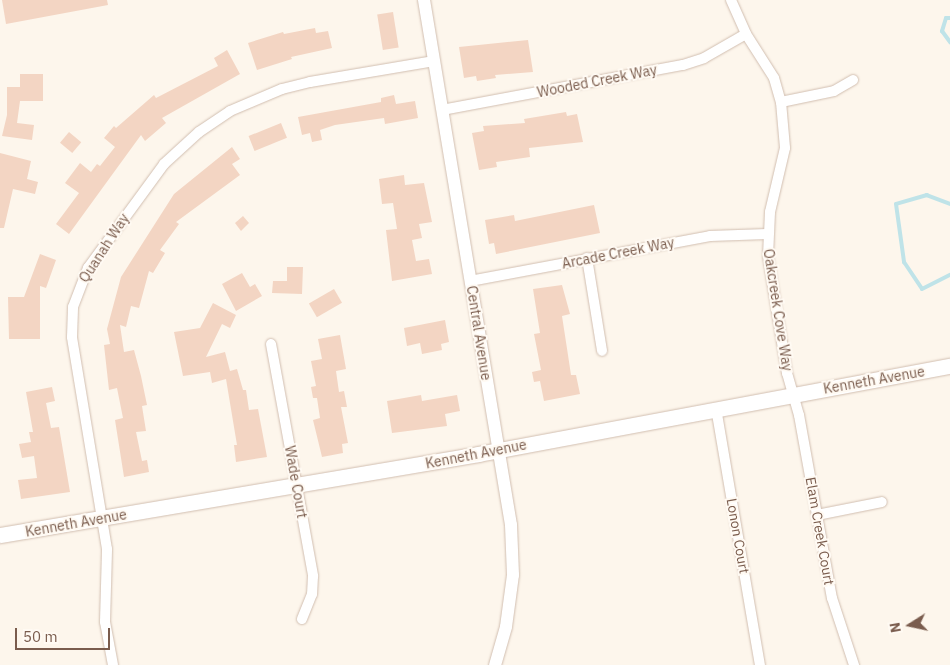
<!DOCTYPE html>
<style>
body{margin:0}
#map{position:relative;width:950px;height:665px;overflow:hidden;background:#fdf6ec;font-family:"IBM Plex Sans",sans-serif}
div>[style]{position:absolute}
.stream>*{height:4px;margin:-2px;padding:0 2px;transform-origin:2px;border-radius:2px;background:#bfe3e8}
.building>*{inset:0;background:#f3d5c3;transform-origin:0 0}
.roads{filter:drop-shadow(0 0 1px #d1beb0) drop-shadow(0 0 1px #d1beb0)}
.minor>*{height:10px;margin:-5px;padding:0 5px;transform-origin:5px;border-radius:5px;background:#fff}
.tertiary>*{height:12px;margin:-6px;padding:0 6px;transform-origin:6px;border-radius:6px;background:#fff}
.secondary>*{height:15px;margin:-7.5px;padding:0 7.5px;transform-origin:7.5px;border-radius:7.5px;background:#fff}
span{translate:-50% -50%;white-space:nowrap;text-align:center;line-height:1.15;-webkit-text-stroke:4px #fffaf3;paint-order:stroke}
.street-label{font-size:14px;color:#7a5c4d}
.north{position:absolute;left:885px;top:600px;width:50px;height:50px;-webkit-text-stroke:4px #fffaf3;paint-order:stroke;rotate:260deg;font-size:14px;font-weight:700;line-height:20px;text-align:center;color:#7a5c4d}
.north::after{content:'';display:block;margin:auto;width:18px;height:22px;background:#7a5c4d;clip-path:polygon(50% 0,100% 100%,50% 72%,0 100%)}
.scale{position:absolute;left:15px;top:628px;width:95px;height:22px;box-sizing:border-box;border:2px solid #7a5c4d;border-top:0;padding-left:6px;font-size:15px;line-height:18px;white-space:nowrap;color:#7a5c4d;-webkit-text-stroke:4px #fffaf3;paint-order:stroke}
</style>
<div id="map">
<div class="stream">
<i style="left:950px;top:18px;width:4px;rotate:180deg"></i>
<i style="left:946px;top:18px;width:14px;rotate:107deg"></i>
<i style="left:942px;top:31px;width:14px;rotate:54deg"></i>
<i style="left:950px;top:204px;width:25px;rotate:-159deg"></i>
<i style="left:927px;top:195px;width:32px;rotate:164deg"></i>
<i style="left:896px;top:204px;width:59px;rotate:82.1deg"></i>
<i style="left:904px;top:262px;width:32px;rotate:56deg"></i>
<i style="left:922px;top:289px;width:31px;rotate:-27deg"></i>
</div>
<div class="building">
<i style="clip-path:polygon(2px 0,107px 0,108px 5px,6px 24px)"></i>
<i style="left:393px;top:12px;width:36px;height:16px;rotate:81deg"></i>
<i style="clip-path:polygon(315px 28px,316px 33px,328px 31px,332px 48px,291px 57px,292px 59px,257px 70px,248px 43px,283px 32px,284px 34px)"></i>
<i style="clip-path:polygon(528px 40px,533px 72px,495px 75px,496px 78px,477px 81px,476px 76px,464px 78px,459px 47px)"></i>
<i style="clip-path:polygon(227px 50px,240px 74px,162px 118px,166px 123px,145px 141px,141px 135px,69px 234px,56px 224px,79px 193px,65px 183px,80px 163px,91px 172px,97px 164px,100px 166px,115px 147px,104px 138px,114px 126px,116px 128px,154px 95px,156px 98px,218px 66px,214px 58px)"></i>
<i style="clip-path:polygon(20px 74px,43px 74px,43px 101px,20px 101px,17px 123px,34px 125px,32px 140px,2px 136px,7px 115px,7px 87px,20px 87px)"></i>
<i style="clip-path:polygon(394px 95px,396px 104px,415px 101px,418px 118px,385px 124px,384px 118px,335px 125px,320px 130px,322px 140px,312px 142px,310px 133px,302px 135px,298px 117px,381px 102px,381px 98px)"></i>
<i style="clip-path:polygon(566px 112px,567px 116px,577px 114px,583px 142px,529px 148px,530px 157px,496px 162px,497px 167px,479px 170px,472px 133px,484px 131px,483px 126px,525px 123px,524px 119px)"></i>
<i style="left:281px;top:123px;width:16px;height:35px;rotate:68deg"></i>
<i style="left:69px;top:132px;width:16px;height:14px;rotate:40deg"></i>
<i style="clip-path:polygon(232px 147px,240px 159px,232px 164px,240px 175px,176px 222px,179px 224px,160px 250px,165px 253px,153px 273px,149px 271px,139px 308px,131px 306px,126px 327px,120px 325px,124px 352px,134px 350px,141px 376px,147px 405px,142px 406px,146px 431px,136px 432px,142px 461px,147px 460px,149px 472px,124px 477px,115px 420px,123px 418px,117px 388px,109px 390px,104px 345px,110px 344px,107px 329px,121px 277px,174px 194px)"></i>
<i style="clip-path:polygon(0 153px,31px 161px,27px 179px,38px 182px,35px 194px,13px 189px,4px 228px,0 228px)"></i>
<i style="clip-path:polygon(404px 175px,405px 185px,424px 183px,432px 222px,419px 224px,422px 238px,412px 240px,416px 261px,429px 259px,432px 274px,392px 281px,386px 230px,397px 229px,393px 203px,382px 204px,379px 179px)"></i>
<i style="clip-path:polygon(594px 205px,600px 233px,496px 254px,494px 243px,489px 244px,485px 220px,514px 215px,515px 221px)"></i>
<i style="clip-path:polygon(243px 216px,249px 223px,241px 231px,235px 223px)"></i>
<i style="clip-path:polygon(40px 254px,56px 260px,46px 288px,40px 286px,40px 339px,9px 339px,8px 297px,24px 297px)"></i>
<i style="clip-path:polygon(287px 267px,303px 267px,302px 294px,272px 293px,273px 281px,287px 281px)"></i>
<i style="clip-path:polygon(242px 273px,250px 287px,255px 284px,262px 296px,236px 311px,222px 284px)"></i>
<i style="clip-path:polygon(562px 285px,570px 314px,562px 316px,568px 355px,571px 375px,576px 375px,580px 394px,544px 401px,540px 381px,534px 382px,532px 372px,541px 370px,534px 334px,540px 333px,533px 289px)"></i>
<i style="left:334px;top:289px;width:16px;height:29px;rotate:60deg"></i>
<i style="clip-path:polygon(213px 303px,236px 315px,230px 328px,222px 324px,206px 357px,225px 352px,230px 371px,237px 369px,243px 390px,246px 390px,249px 410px,258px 409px,267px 457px,236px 462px,234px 445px,237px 445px,226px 379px,212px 383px,210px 372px,183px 376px,174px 332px,200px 328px)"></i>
<i style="clip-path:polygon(445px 320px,449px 342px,441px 344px,442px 350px,422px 354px,420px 343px,407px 346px,404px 328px)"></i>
<i style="clip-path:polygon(340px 335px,346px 369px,336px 371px,339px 392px,344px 391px,347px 407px,341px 407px,348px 443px,342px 444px,343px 453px,322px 457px,313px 420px,320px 418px,317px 398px,313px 398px,311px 387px,316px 386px,311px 361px,322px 359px,318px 339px)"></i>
<i style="clip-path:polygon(52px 387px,55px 401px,46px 403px,51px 428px,59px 427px,70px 492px,21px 499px,18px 480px,37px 478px,34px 456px,22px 458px,19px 444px,31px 442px,29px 432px,33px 432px,26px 392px)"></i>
<i style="clip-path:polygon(421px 395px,422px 401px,457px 395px,460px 411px,445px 414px,447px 426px,392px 433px,387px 401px)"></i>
</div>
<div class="roads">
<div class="minor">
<i style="left:731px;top:0;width:37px;rotate:66deg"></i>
<i style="left:746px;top:34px;width:52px;rotate:57.5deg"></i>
<i style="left:774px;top:78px;width:25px;rotate:74deg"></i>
<i style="left:781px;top:102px;width:46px;rotate:85deg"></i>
<i style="left:785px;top:148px;width:66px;rotate:103.2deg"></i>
<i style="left:770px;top:212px;width:44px;rotate:92.6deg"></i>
<i style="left:768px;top:256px;width:119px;rotate:80.8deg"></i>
<i style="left:787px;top:373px;width:44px;rotate:74.1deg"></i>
<i style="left:799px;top:415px;width:186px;rotate:79.8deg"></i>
<i style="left:832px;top:598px;width:71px;rotate:71.8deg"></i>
<i style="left:781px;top:102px;width:54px;rotate:-11.7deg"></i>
<i style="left:834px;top:91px;width:22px;rotate:-30deg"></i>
<i style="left:442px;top:110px;width:245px;rotate:-10.6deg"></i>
<i style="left:683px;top:65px;width:22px;rotate:-18deg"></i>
<i style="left:704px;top:58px;width:48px;rotate:-29.7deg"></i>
<i style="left:587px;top:258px;width:94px;rotate:80.8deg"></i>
<i style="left:470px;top:281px;width:244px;rotate:-10.6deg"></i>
<i style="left:710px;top:236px;width:57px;rotate:-2deg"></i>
<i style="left:271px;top:344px;width:236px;rotate:79.7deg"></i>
<i style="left:313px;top:576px;width:18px;rotate:93deg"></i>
<i style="left:312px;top:594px;width:27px;rotate:112deg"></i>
<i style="left:716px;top:408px;width:261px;rotate:80.3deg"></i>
<i style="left:817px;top:515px;width:66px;rotate:-11.3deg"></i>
<i style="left:113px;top:665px;width:44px;rotate:-100.5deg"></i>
<i style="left:105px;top:622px;width:73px;rotate:-88.4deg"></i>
<i style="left:107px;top:549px;width:215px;rotate:-99.4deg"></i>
<i style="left:72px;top:337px;width:30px;rotate:-88deg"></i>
<i style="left:73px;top:307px;width:42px;rotate:-69deg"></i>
<i style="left:88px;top:268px;width:129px;rotate:-53.8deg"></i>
<i style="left:164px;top:164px;width:47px;rotate:-42.4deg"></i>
<i style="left:199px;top:132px;width:37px;rotate:-34deg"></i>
<i style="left:230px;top:111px;width:56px;rotate:-22.9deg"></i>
<i style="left:282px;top:89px;width:29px;rotate:-14deg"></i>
<i style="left:310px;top:82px;width:126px;rotate:-9.6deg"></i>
</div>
<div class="tertiary">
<i style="left:424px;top:0;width:532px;rotate:80.59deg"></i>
<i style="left:511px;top:525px;width:50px;rotate:87.7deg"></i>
<i style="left:513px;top:575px;width:52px;rotate:97.7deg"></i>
<i style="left:506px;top:627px;width:40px;rotate:106deg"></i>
</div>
<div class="secondary">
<i style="left:0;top:535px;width:485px;rotate:-9.6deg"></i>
<i style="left:478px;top:454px;width:480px;rotate:-10.6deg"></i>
</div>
</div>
<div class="street-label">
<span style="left:597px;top:81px;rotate:-11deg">Wooded Creek Way</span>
<span style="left:104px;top:248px;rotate:-57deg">Quanah Way</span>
<span style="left:618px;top:253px;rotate:-11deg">Arcade Creek Way</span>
<span style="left:778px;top:310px;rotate:81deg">Oakcreek Cove Way</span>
<span style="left:479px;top:333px;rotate:81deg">Central Avenue</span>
<span style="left:874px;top:380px;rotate:-10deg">Kenneth Avenue</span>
<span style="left:476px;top:454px;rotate:-11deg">Kenneth Avenue</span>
<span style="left:296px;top:482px;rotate:80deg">Wade Court</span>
<span style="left:76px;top:523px;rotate:-10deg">Kenneth Avenue</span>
<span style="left:820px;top:531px;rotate:80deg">Elam Creek Court</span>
<span style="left:738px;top:536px;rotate:80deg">Lonon Court</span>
</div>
<div class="north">N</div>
<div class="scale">50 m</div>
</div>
